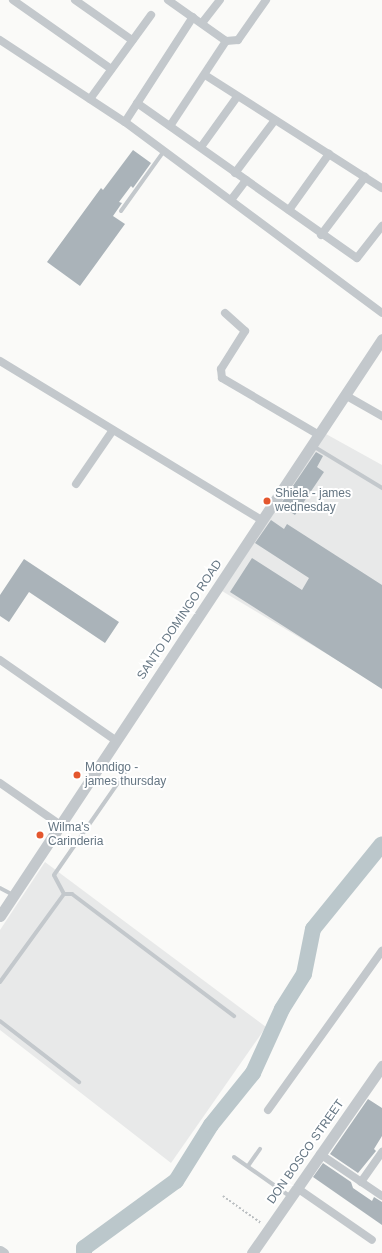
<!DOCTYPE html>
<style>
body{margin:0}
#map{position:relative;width:382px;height:1253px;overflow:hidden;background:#fafaf8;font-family:Helvetica,sans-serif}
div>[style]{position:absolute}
.built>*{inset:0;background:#e8e9e9}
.river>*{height:16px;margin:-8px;padding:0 8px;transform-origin:8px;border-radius:8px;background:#bbc7cb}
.building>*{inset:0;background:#aab3b9}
.path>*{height:1.5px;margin-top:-0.75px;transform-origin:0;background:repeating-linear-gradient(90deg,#bbbfc2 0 2px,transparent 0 4px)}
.service>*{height:4px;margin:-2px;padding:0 2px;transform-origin:2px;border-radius:2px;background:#c3c8cc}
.minor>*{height:8px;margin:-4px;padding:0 4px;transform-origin:4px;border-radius:4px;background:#c3c8cc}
.tertiary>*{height:11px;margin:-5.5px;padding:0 5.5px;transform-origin:5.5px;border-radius:5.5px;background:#c3c8cc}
.dots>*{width:11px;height:11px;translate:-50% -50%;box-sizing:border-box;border:2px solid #fff;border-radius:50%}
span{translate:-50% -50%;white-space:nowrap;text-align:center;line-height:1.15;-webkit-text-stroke:4px #fff;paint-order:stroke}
.poi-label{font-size:12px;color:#657683}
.left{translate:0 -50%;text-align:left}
.street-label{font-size:12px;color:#657683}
</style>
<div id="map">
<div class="built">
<i style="clip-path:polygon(326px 434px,382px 465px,382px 687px,222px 591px)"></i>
<i style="clip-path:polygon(45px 862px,266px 1027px,171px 1163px,0 1030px,0 930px)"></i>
</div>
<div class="river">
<i style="left:84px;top:1253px;width:5px;rotate:-90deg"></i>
<i style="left:84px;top:1248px;width:114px;rotate:-36.1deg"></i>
<i style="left:176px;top:1181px;width:66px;rotate:-58deg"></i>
<i style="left:211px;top:1125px;width:67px;rotate:-51.1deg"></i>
<i style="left:253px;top:1073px;width:70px;rotate:-65.6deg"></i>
<i style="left:282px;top:1009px;width:41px;rotate:-57.8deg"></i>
<i style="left:304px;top:974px;width:46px;rotate:-78.7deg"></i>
<i style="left:313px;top:929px;width:109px;rotate:-50.9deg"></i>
</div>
<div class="building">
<i style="clip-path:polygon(133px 150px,151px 163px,133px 188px,131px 186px,119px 202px,122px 203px,113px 216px,125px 224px,80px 286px,47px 262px,101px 188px,103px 190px)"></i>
<i style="clip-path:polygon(316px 452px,323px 456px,317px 467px,324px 472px,295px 515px,280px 505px)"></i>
<i style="clip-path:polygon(271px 520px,284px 529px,287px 524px,382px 585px,382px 689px,230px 592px,252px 558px,302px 590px,309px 578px,255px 543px)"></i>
<i style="clip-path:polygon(24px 559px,119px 622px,105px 643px,29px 592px,9px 622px,0 616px,0 595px)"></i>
<i style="clip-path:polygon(368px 1099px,382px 1108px,382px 1136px,374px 1149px,376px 1151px,358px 1173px,330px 1154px)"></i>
<i style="clip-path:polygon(323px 1163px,351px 1182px,353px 1188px,372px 1201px,374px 1197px,382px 1202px,382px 1225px,313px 1177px)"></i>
</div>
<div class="path">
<i style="left:223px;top:1196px;width:47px;rotate:35.4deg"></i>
</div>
<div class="service">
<i style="left:121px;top:211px;width:74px;rotate:-54.4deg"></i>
<i style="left:313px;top:446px;width:81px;rotate:31.3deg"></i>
<i style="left:0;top:888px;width:15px;rotate:28deg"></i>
<i style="left:64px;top:894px;width:21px;rotate:-118deg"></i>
<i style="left:54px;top:875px;width:124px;rotate:-55.2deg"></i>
<i style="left:0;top:982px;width:109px;rotate:-54deg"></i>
<i style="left:64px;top:894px;width:8px"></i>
<i style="left:72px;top:894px;width:203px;rotate:37deg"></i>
<i style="left:0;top:1021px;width:100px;rotate:37.7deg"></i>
<i style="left:234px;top:1157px;width:70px;rotate:35.1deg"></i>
<i style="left:248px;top:1166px;width:21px;rotate:-55deg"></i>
</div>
<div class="minor">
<i style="left:13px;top:0;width:120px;rotate:35.1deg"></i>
<i style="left:75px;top:0;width:70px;rotate:35.1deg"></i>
<i style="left:168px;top:0;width:71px;rotate:35.3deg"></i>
<i style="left:226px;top:41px;width:12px;rotate:-5deg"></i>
<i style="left:238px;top:40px;width:49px;rotate:-55deg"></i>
<i style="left:202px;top:23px;width:29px;rotate:-52deg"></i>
<i style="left:0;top:40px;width:149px;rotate:33.3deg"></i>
<i style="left:125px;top:122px;width:320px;rotate:36.6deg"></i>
<i style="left:205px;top:75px;width:210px;rotate:32.6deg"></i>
<i style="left:90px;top:99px;width:104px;rotate:-54deg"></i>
<i style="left:137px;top:103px;width:269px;rotate:35.2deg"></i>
<i style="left:357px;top:258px;width:41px;rotate:-52deg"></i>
<i style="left:125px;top:122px;width:125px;rotate:-57.1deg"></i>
<i style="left:170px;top:126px;width:102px;rotate:-56.6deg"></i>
<i style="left:201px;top:147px;width:62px;rotate:-54.2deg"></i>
<i style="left:235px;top:173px;width:66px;rotate:-53deg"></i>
<i style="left:231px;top:200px;width:25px;rotate:-53deg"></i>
<i style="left:289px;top:210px;width:69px;rotate:-54.5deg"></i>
<i style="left:321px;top:235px;width:73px;rotate:-52.8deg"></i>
<i style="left:225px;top:313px;width:27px;rotate:42deg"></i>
<i style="left:245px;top:331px;width:45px;rotate:122.3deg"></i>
<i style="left:221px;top:369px;width:9px;rotate:84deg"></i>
<i style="left:222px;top:378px;width:113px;rotate:30.4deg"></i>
<i style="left:0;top:361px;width:306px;rotate:31.3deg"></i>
<i style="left:345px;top:395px;width:43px;rotate:29.6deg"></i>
<i style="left:76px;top:484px;width:65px;rotate:-55.6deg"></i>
<i style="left:0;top:660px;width:140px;rotate:34.8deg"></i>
<i style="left:0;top:783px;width:72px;rotate:34.8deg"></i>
<i style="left:268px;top:1110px;width:196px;rotate:-54.4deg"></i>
<i style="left:320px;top:1154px;width:75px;rotate:34.1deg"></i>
<i style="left:361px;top:1182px;width:37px;rotate:-55deg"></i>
<i style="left:297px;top:1188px;width:91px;rotate:34.7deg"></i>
</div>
<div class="tertiary">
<i style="left:0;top:916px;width:692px;rotate:-56.49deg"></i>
<i style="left:0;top:1251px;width:4px;rotate:34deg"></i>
<i style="left:252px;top:1253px;width:228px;rotate:-55.2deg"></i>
</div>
<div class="dots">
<i style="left:267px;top:501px;background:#e4572e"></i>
<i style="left:77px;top:775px;background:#e4572e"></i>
<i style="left:40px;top:835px;background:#e4572e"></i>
</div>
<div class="poi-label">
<span class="left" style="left:275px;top:501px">Shiela - james<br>wednesday</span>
<span class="left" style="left:85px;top:775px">Mondigo -<br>james thursday</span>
<span class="left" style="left:48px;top:835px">Wilma's<br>Carinderia</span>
</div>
<div class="street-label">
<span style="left:180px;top:620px;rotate:-56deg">SANTO DOMINGO ROAD</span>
<span style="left:306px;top:1152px;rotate:-55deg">DON BOSCO STREET</span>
</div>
</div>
